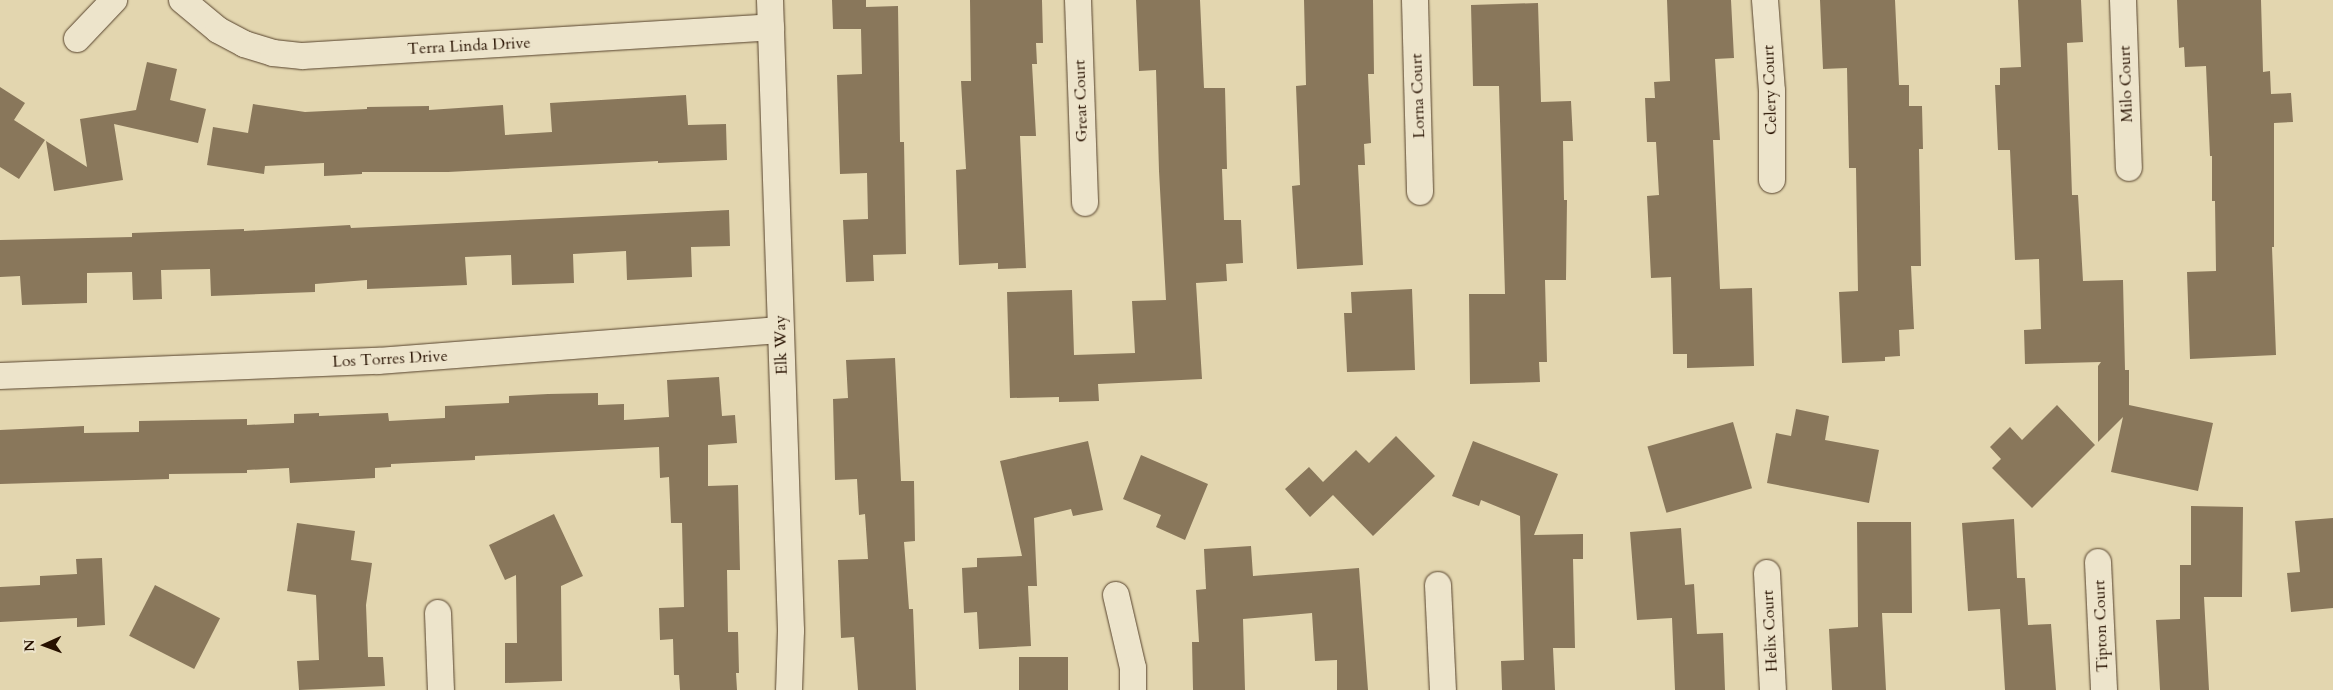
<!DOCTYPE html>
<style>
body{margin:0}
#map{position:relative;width:2333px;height:690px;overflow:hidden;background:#e3d6af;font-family:Cardo,serif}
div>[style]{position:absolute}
.building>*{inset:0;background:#89775b;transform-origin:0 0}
.roads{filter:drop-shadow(0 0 1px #56422c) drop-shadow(0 0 1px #56422c)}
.minor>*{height:26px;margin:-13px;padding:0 13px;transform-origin:13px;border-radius:13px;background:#ede4cb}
span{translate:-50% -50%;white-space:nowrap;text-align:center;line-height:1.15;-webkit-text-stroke:4px #ede4cb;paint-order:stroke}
.street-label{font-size:16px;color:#271100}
.north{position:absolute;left:20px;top:620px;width:50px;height:50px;-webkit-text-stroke:4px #ede4cb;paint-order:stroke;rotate:268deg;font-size:14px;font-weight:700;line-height:20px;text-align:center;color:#271100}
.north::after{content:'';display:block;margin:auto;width:18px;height:22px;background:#271100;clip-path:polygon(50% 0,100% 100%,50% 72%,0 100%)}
</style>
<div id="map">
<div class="building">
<i style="clip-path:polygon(832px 0,866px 0,866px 7px,898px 6px,900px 142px,904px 142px,906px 254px,873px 255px,874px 281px,846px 282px,843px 220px,868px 219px,867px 173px,840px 174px,837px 75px,862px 74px,861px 29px,833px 29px)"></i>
<i style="clip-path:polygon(970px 0,1042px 0,1043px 43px,1036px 43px,1037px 64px,1032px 64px,1036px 136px,1020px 136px,1026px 268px,998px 269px,998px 263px,959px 265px,956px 170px,966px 169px,961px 81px,971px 81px)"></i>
<i style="clip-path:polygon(1136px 0,1200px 0,1204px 88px,1225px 88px,1227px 169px,1222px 169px,1224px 220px,1241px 220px,1243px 263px,1226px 264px,1227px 281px,1196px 283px,1202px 379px,1098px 384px,1099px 401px,1059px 402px,1059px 397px,1010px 398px,1007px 292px,1072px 290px,1074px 355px,1135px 353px,1132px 301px,1166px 300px,1159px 171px,1156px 70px,1139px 71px)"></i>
<i style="clip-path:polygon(1304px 0,1373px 0,1374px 74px,1368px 74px,1371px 143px,1364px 144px,1365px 165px,1358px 165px,1363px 265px,1297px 269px,1292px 186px,1300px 185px,1296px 86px,1306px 85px)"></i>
<i style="clip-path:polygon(1667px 0,1731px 0,1734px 58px,1715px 59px,1720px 140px,1713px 140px,1720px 289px,1752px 288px,1754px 366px,1687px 368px,1687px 354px,1673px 354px,1671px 277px,1651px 278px,1647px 196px,1659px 195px,1656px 142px,1647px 142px,1645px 98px,1655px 98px,1654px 82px,1670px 81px)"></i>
<i style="clip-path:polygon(1820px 0,1895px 0,1899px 85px,1909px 85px,1909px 106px,1922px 106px,1923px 149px,1919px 149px,1921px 266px,1911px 266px,1914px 329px,1899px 330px,1900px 356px,1885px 357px,1885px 361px,1842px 363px,1839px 292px,1858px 291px,1856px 168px,1849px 168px,1847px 68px,1823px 69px)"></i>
<i style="clip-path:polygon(2018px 0,2081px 0,2083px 42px,2067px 43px,2072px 195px,2078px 195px,2083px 281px,2123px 280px,2125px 370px,2129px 370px,2129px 405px,2213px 423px,2198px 491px,2111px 472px,2123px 417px,2098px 442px,2098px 366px,2101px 362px,2025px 364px,2024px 330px,2041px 329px,2039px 259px,2015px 260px,2010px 150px,1998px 150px,1995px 85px,2000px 85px,2000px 68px,2021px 67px)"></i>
<i style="clip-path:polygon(2177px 0,2261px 0,2263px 72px,2270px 71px,2271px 94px,2291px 93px,2293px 122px,2274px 123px,2274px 247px,2272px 247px,2276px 355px,2190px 359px,2187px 272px,2216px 271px,2215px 201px,2212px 201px,2212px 156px,2210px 156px,2206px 66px,2185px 67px,2184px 47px,2179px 48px)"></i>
<i style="clip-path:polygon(1538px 3px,1541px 102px,1571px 101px,1573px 141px,1563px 141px,1564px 200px,1567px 200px,1566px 280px,1545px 280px,1547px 362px,1539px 362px,1540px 382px,1470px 384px,1469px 294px,1505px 294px,1499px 86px,1473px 86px,1471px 5px)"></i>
<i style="clip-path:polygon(147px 62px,177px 69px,170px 100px,206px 109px,198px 143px,114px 124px,123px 180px,54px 191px,46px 141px,87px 167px,80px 119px,136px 110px)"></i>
<i style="clip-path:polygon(0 87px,25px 103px,14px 120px,45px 140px,19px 179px,0 167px)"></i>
<i style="clip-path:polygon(686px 95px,688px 125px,726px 124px,727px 160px,658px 163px,658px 161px,448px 172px,362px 172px,362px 174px,324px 176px,324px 163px,265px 166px,264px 174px,207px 165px,213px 127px,248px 133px,253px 104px,305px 112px,367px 109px,367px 107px,429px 106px,429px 110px,503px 105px,505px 135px,552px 132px,550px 103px)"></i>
<i style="clip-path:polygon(729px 210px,730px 246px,691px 247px,692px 277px,627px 280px,626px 251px,573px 254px,574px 283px,512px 285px,511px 255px,465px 257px,467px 285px,367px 289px,367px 280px,315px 284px,315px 292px,211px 296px,210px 269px,161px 270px,162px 299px,133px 300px,132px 272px,87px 273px,87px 303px,22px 305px,20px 276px,0 277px,0 240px,132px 237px,132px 233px,244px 229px,244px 231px,350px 225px,351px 228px)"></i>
<i style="clip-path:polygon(1412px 289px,1415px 370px,1347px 372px,1344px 313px,1352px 313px,1351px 292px)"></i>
<i style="clip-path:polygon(895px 358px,901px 481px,914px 481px,915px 541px,904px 542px,909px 609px,913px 609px,916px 690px,858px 690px,854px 637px,841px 638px,838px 560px,868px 559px,865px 514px,859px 515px,857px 479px,835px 480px,833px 399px,848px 398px,846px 360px)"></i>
<i style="clip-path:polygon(719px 377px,722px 416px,735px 415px,737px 443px,708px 445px,708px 486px,738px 485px,740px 570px,727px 570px,728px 632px,738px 632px,739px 673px,736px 673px,737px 690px,680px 690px,679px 675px,674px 675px,673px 639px,660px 640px,659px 608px,684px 607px,682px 523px,671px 523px,669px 477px,660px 478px,659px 447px,475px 456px,475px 460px,391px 464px,391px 467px,375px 468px,375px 478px,290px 483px,289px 468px,247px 470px,247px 473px,169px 474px,169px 479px,0 484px,0 430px,84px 426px,84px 433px,139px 432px,139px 421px,247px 419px,247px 425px,294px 423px,294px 414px,319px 413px,319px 416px,388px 413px,389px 421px,445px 418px,445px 406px,509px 403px,509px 396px,548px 394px,598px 393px,598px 405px,624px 404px,624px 420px,669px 417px,667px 380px)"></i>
<i style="clip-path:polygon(2057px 405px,2095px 445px,2032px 508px,1992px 468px,2001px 459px,1990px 447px,2010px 427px,2022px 440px)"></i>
<i style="clip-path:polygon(1796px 409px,1829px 416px,1825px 440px,1879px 450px,1869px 503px,1767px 483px,1776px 433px,1791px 436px)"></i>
<i style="left:1733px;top:422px;width:69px;height:89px;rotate:74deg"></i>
<i style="clip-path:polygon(1396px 436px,1435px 476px,1373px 536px,1333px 495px,1310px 517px,1285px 489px,1309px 467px,1323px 482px,1356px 450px,1369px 463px)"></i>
<i style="clip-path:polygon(1088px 441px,1103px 510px,1073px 516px,1071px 509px,1034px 518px,1037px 586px,1028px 586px,1031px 646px,979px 649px,977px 612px,964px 613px,962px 568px,977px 567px,977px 558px,1022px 556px,1000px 461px)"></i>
<i style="clip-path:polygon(1473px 441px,1558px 474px,1534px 535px,1583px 534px,1583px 559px,1573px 559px,1575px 648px,1553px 648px,1555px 690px,1502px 690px,1501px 661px,1524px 660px,1520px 516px,1481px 500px,1479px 506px,1452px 496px)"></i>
<i style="clip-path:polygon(1141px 455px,1208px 484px,1185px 540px,1156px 527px,1161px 515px,1123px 499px)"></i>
<i style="clip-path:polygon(2191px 506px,2243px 507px,2242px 597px,2204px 597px,2209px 690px,2160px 690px,2156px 620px,2180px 619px,2180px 565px,2191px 565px)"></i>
<i style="clip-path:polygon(554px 514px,583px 576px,561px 586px,562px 681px,505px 683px,505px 643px,517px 643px,516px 575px,505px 580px,489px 545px)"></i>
<i style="clip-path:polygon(2333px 518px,2333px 608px,2291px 612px,2287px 573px,2300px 572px,2295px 521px)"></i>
<i style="clip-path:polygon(2014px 519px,2017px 578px,2025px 578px,2028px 625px,2051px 624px,2056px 690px,2005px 690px,2000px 609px,1968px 611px,1962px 523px)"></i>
<i style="clip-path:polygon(1857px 522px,1911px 522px,1912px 613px,1882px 613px,1886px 690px,1832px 690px,1829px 629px,1858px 627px)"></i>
<i style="clip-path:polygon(297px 523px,355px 531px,351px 560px,372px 563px,366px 605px,368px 657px,383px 657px,385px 686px,299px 690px,297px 661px,319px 660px,316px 595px,287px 591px)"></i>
<i style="clip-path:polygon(1681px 528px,1685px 585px,1694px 584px,1697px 634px,1723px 633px,1725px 690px,1675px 690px,1672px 618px,1637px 620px,1630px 532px)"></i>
<i style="clip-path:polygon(1251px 546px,1253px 576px,1359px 568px,1368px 690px,1337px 690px,1337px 660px,1315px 661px,1312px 613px,1243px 619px,1245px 690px,1193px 690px,1192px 642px,1199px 642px,1196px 590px,1206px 589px,1204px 549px)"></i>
<i style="clip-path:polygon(102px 558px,105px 625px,77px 627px,77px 618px,0 622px,0 587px,40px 585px,40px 576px,77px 574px,76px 559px)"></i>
<i style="left:155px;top:585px;width:73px;height:57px;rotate:27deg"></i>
<i style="left:1019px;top:657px;width:49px;height:33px"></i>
</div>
<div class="roads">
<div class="minor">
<i style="left:182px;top:0;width:47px;rotate:39.8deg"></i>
<i style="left:218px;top:30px;width:30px;rotate:28deg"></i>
<i style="left:244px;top:44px;width:30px;rotate:17deg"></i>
<i style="left:273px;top:53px;width:30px;rotate:6deg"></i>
<i style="left:303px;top:56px;width:469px;rotate:-3.5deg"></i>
<i style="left:770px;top:0;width:631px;rotate:88.09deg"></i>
<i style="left:791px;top:631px;width:59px;rotate:91.9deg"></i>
<i style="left:1078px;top:0;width:203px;rotate:88deg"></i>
<i style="left:1415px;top:0;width:192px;rotate:88.5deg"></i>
<i style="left:1765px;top:0;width:91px;rotate:85.6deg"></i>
<i style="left:1772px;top:91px;width:89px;rotate:90deg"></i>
<i style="left:2123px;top:0;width:168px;rotate:88deg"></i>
<i style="left:77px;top:39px;width:54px;rotate:-46.5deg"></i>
<i style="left:0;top:376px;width:378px;rotate:-2.3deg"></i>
<i style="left:378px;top:361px;width:403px;rotate:-4.4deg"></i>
<i style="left:2098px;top:562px;width:128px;rotate:87.3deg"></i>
<i style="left:1767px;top:573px;width:117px;rotate:87.1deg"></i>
<i style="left:1438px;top:585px;width:105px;rotate:87.3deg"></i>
<i style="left:1116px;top:595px;width:75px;rotate:76.9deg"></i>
<i style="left:1133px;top:668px;width:22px;rotate:90deg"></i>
<i style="left:438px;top:613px;width:77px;rotate:87.8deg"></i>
</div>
</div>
<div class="street-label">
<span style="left:469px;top:46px;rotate:-3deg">Terra Linda Drive</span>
<span style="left:2126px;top:84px;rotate:-92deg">Milo Court</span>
<span style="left:1770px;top:90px;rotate:-92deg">Celery Court</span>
<span style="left:1418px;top:96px;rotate:-92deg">Lorna Court</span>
<span style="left:1081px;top:101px;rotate:-92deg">Great Court</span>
<span style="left:781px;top:345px;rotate:-92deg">Elk Way</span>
<span style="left:390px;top:359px;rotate:-3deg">Los Torres Drive</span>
<span style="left:2101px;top:626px;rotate:-92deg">Tipton Court</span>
<span style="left:1770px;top:631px;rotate:-93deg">Helix Court</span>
</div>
<div class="north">N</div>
</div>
